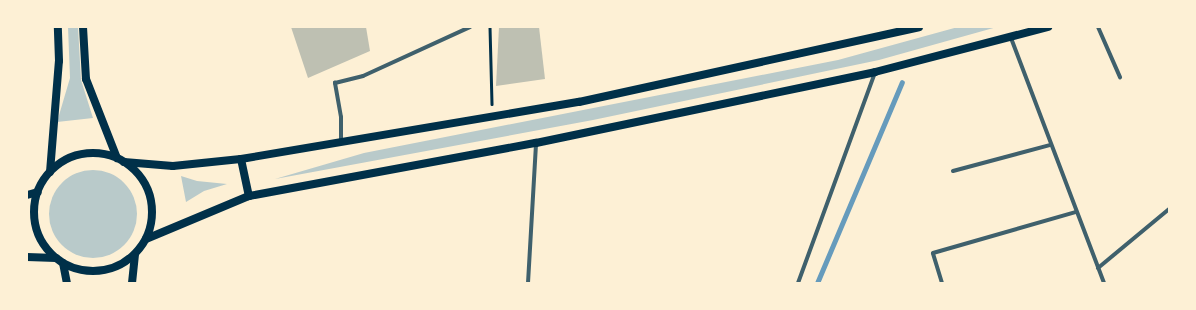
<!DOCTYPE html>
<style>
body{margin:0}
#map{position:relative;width:1196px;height:310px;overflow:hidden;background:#fdf0d5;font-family:Raleway,sans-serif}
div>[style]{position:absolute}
.green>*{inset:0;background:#b9caca}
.round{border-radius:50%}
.stream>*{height:5px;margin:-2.5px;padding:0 2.5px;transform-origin:2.5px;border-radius:2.5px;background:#669bbc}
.building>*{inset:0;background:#bec0b2}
.path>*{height:2.5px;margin:-1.25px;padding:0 1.25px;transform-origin:1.25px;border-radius:1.25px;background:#003049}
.minor>*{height:4px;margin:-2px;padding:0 2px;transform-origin:2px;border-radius:2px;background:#3f606c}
.secondary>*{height:8px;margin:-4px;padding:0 4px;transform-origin:4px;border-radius:4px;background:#003049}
.secondary>.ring{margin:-4px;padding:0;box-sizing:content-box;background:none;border:8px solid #003049;border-radius:50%}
span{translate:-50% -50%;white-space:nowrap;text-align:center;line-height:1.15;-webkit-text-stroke:3px #fdf0d5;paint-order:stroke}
.frame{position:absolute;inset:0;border:28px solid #fdf0d5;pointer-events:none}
</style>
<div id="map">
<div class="green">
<i style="clip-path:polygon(68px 27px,78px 27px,81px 80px,93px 118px,57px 122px,70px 78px)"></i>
<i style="clip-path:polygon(958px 27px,997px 27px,879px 60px,593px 120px,275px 179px,364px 153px,838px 60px)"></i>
<i class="round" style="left:49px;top:170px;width:88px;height:88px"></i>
<i style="clip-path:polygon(181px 176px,197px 181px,227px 184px,204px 191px,186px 202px)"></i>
</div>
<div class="stream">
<i style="left:817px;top:283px;width:218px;rotate:-67.1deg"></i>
</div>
<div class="building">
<i style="clip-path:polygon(291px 27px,366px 27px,370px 51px,308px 78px)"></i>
<i style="clip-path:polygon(499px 27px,539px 27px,545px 79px,496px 86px)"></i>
</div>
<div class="path">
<i style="left:490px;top:27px;width:77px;rotate:88.5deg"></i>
</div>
<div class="minor">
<i style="left:1098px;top:27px;width:55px;rotate:66.3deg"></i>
<i style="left:1011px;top:38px;width:262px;rotate:69.2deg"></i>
<i style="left:341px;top:142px;width:25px;rotate:-90deg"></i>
<i style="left:341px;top:117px;width:35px;rotate:-100deg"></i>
<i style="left:335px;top:83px;width:29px;rotate:-14deg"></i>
<i style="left:363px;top:76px;width:118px;rotate:-24.6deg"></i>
<i style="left:953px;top:171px;width:100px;rotate:-15deg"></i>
<i style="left:1098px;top:268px;width:92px;rotate:-39.7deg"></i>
<i style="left:528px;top:283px;width:140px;rotate:-86.7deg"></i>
<i style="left:798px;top:283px;width:224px;rotate:-69.9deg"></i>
<i style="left:942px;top:283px;width:31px;rotate:-107deg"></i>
<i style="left:933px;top:253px;width:149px;rotate:-16deg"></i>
</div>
<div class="secondary">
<i style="left:83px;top:27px;width:52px;rotate:86.7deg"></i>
<i style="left:86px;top:79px;width:85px;rotate:68.6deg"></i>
<i class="ring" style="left:34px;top:153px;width:110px;height:110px"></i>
<i style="left:241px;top:159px;width:38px;rotate:78deg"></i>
<i style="left:124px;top:162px;width:49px;rotate:4.7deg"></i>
<i style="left:173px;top:166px;width:68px;rotate:-5.9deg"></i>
<i style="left:241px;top:159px;width:343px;rotate:-9.6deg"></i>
<i style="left:579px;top:102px;width:348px;rotate:-12.4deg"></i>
<i style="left:50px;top:172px;width:111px;rotate:-85.4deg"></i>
<i style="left:59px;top:61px;width:34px;rotate:-92deg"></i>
<i style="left:27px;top:195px;width:11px;rotate:-15deg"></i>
<i style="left:146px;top:239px;width:112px;rotate:-22.7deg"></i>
<i style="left:249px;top:196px;width:292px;rotate:-10.5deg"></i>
<i style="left:536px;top:143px;width:346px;rotate:-11.8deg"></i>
<i style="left:875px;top:72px;width:179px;rotate:-14.6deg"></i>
<i style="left:27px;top:257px;width:29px;rotate:2deg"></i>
<i style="left:63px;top:263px;width:20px;rotate:79deg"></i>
<i style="left:132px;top:283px;width:29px;rotate:-84deg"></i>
</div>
<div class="frame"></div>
</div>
